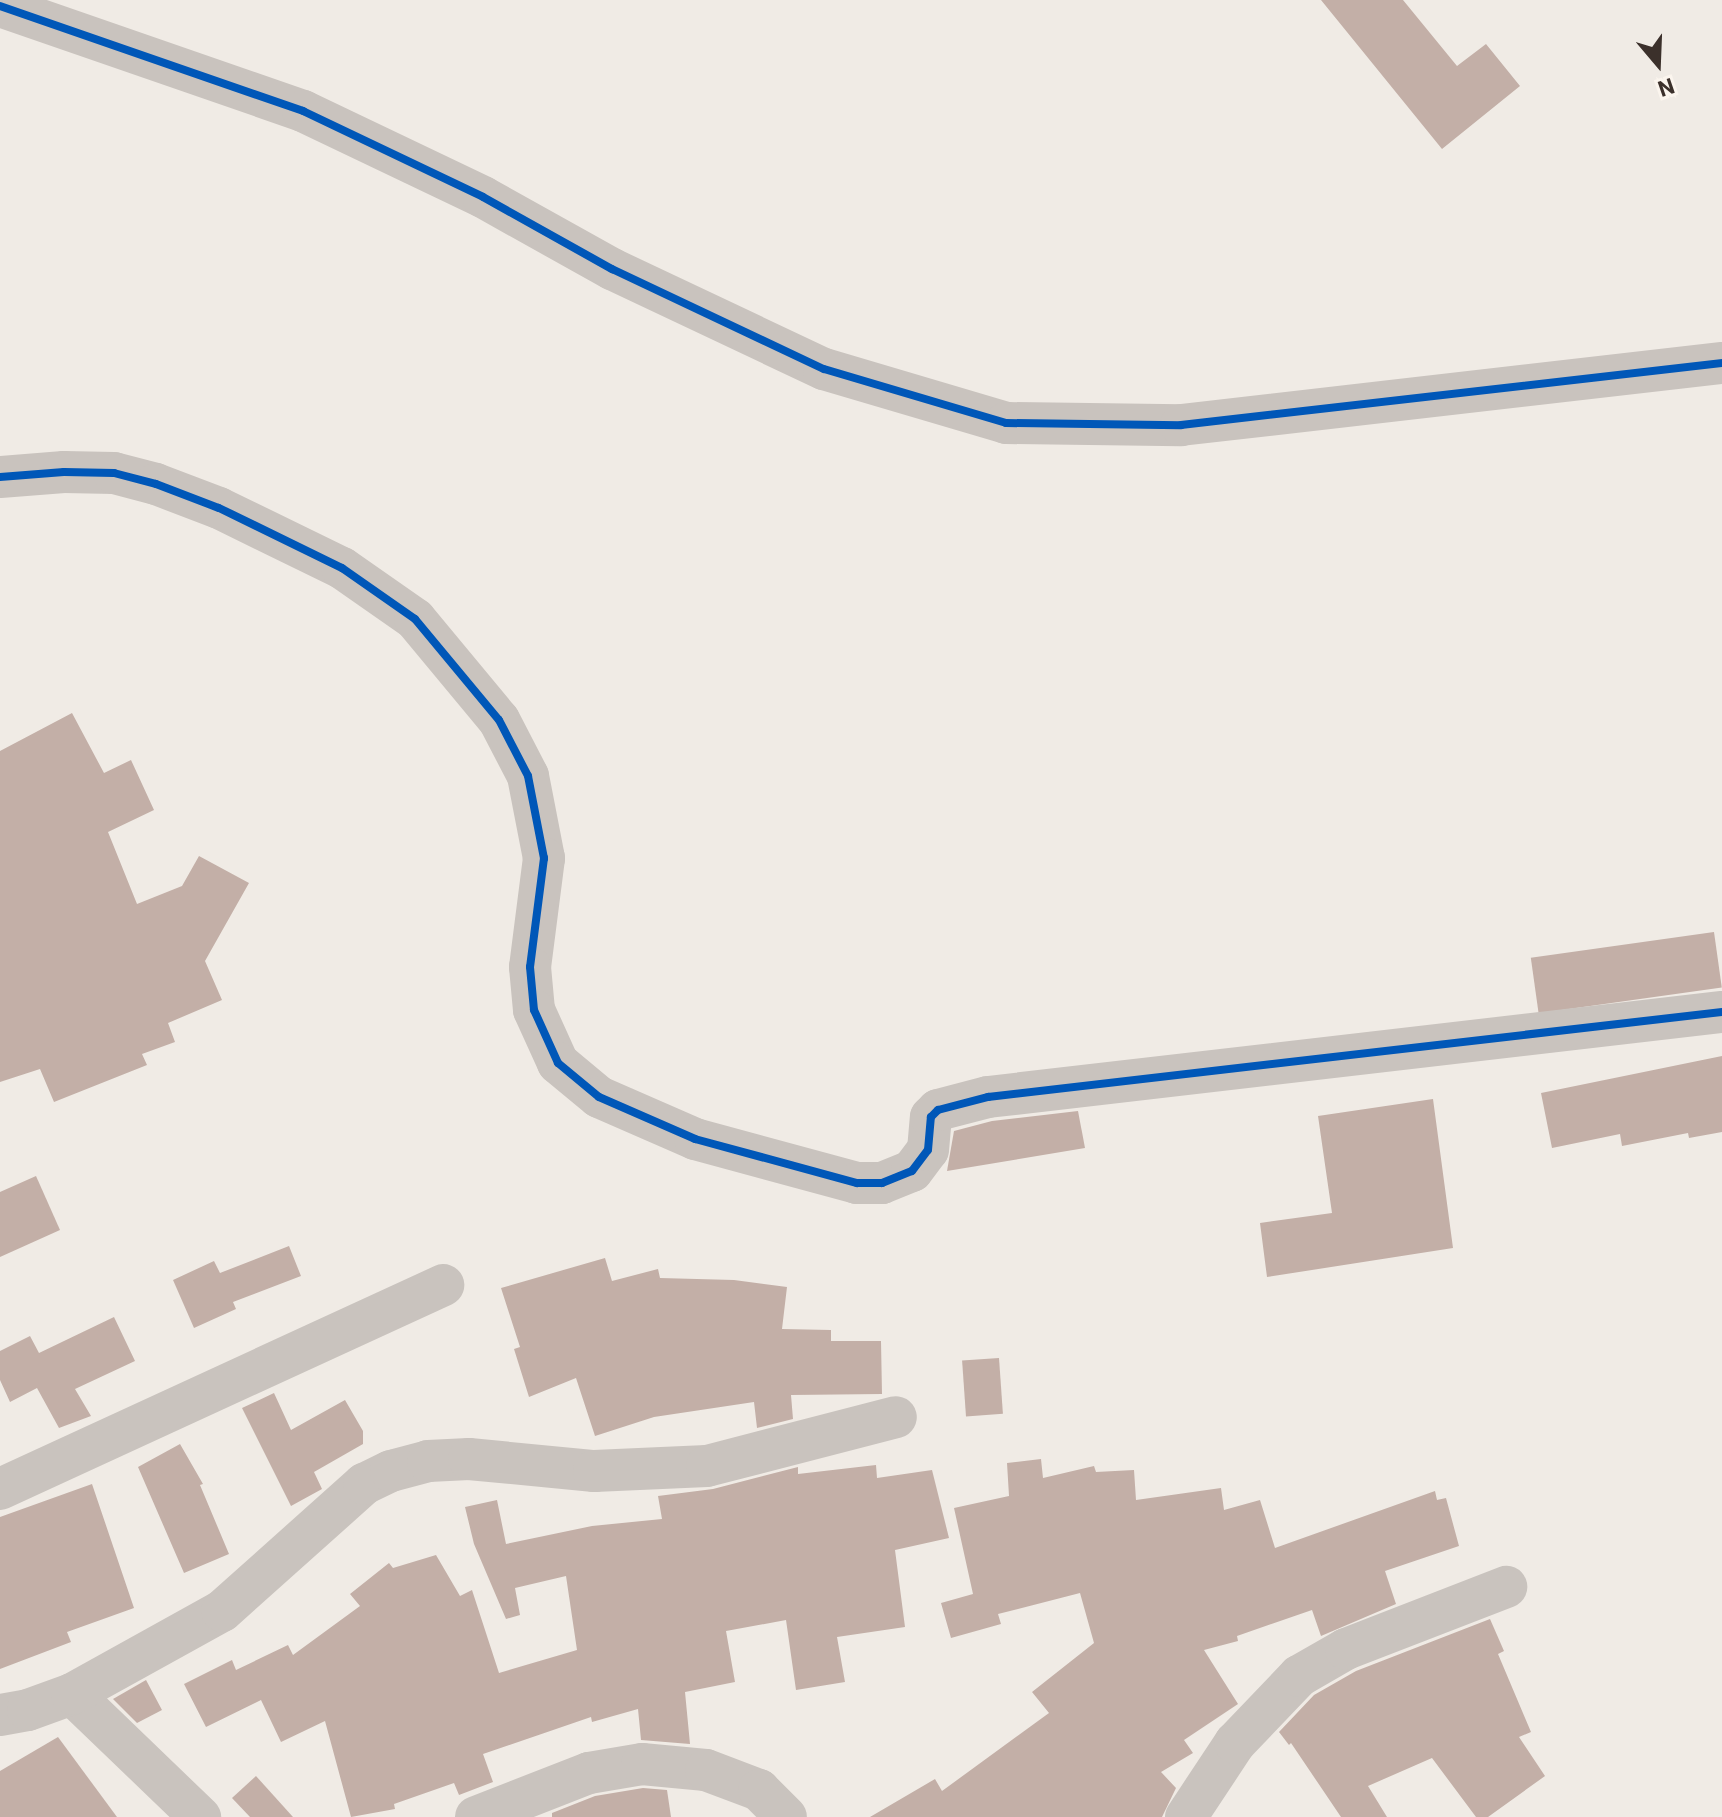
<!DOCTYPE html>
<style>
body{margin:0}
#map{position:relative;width:1722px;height:1817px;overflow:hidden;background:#f0ebe5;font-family:Roboto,sans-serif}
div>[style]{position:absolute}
.building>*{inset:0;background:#c3afa7;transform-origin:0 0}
.minor>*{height:42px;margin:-21px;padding:0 21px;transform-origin:21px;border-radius:21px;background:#c9c3be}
.cycleway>*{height:8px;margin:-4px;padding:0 4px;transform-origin:4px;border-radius:4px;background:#0057b8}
span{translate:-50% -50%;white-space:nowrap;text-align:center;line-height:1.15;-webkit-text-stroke:6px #fbf5ee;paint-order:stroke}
.north{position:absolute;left:1618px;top:24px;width:80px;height:80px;-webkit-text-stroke:6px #fbf5ee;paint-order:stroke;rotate:161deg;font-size:22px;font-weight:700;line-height:32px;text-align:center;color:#3b302b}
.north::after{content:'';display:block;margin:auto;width:28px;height:36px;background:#3b302b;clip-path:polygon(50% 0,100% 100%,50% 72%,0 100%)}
</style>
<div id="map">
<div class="building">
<i style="clip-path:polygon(1321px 0,1403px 0,1457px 66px,1486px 44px,1520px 86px,1442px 149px)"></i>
<i style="clip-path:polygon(72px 713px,104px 773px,131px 760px,154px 810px,108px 832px,137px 904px,182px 886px,199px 856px,249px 883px,205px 961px,222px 1000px,168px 1023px,175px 1042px,142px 1054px,147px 1065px,54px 1102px,40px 1069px,0 1082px,0 751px)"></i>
<i style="left:1714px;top:932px;width:56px;height:185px;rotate:82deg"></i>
<i style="clip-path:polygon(1722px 1056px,1722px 1132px,1689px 1138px,1688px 1133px,1622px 1146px,1620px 1134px,1552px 1148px,1541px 1093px)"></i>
<i style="clip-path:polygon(1433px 1099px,1453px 1248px,1267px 1277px,1260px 1223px,1332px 1213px,1318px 1116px)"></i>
<i style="clip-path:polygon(1078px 1111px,1085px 1148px,947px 1171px,954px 1131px,992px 1121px)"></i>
<i style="clip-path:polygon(36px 1176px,60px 1230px,0 1257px,0 1192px)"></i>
<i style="clip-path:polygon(289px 1246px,301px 1276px,233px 1302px,236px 1309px,194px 1328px,173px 1280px,214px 1261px,220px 1273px)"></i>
<i style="clip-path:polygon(605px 1258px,612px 1281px,658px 1269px,660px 1278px,734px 1280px,787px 1287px,782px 1329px,831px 1330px,831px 1341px,881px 1341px,882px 1394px,791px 1395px,793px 1419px,757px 1428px,754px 1402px,654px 1417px,595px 1436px,576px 1378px,529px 1397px,514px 1349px,520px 1347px,501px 1288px)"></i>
<i style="clip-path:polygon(114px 1317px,135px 1361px,75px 1389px,91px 1416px,59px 1428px,37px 1388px,10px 1402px,0 1380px,0 1351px,30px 1336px,39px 1353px)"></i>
<i style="left:999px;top:1358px;width:56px;height:37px;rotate:86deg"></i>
<i style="clip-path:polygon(274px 1393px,291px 1430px,345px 1400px,363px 1431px,363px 1444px,314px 1472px,322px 1489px,291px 1506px,242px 1408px)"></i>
<i style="clip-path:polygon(180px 1444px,203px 1484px,200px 1485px,229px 1554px,184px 1573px,138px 1467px)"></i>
<i style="clip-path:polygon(1041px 1459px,1043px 1478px,1094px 1466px,1096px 1472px,1134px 1470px,1136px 1500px,1221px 1488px,1224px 1510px,1260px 1500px,1275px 1548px,1435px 1491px,1437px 1500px,1446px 1498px,1459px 1546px,1385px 1571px,1396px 1604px,1321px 1636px,1312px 1610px,1237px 1636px,1238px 1641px,1204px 1650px,1238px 1704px,1184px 1740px,1193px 1753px,1161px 1772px,1176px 1788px,1162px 1817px,870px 1817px,935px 1779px,942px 1791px,1049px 1713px,1032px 1692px,1094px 1643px,1080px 1593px,998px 1614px,1001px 1624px,951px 1638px,941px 1603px,973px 1594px,954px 1508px,1009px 1496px,1007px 1463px)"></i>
<i style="clip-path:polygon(876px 1465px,877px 1478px,932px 1470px,949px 1538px,895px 1550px,905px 1627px,837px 1637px,845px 1682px,796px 1690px,786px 1620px,726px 1631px,735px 1682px,685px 1692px,690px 1744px,641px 1740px,638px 1709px,592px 1722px,591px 1717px,483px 1754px,493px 1782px,459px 1795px,454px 1783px,394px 1804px,395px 1809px,351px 1817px,325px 1721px,281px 1742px,261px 1700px,206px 1727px,184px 1684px,232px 1660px,236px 1670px,288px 1645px,293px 1655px,360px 1606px,350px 1594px,389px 1563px,393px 1568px,436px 1555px,460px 1596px,472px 1590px,499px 1673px,577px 1650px,566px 1576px,515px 1588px,520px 1615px,506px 1619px,474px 1544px,465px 1507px,497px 1500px,506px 1544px,592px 1526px,662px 1519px,658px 1496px,713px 1489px,798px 1467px,798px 1474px)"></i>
<i style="clip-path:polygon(92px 1484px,134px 1608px,67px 1632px,71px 1642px,0 1669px,0 1517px)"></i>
<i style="clip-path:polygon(1490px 1619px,1504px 1651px,1498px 1654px,1531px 1732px,1519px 1737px,1545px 1776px,1488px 1817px,1476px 1817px,1432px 1758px,1368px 1786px,1387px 1817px,1341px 1817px,1291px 1743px,1289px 1745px,1279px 1732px,1314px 1695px,1356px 1671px)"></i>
<i style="clip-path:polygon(146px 1680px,162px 1710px,137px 1723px,113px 1699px)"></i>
<i style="clip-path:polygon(58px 1737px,117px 1817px,0 1817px,0 1771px)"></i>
<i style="clip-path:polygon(256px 1776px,293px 1817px,250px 1817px,232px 1798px)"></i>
<i style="clip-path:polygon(643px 1788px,667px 1790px,671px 1817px,552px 1817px,552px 1813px,595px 1796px)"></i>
</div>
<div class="minor">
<i style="left:0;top:6px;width:321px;rotate:19.1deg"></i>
<i style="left:303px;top:111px;width:199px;rotate:25.5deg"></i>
<i style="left:483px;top:197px;width:148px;rotate:29.2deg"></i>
<i style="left:612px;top:269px;width:234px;rotate:25.3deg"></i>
<i style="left:824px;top:369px;width:190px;rotate:16.5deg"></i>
<i style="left:1006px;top:423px;width:175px;rotate:0.7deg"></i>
<i style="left:1181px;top:425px;width:545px;rotate:-6.54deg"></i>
<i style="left:0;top:477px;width:64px;rotate:-4.5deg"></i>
<i style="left:64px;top:472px;width:50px;rotate:1.1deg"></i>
<i style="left:114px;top:473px;width:43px;rotate:14.7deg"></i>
<i style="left:156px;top:484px;width:67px;rotate:20.9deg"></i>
<i style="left:219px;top:508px;width:137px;rotate:26deg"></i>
<i style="left:342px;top:568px;width:89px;rotate:34.9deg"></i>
<i style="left:415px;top:619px;width:131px;rotate:50.3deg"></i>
<i style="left:499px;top:720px;width:63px;rotate:62.6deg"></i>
<i style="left:528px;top:776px;width:84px;rotate:79deg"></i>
<i style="left:544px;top:858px;width:110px;rotate:97.3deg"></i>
<i style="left:530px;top:967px;width:43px;rotate:84.7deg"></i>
<i style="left:534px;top:1010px;width:58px;rotate:65.6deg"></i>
<i style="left:558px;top:1063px;width:53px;rotate:39.7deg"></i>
<i style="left:599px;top:1097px;width:105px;rotate:23.6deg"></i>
<i style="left:695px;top:1139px;width:168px;rotate:15.2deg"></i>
<i style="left:857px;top:1183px;width:25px"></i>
<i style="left:882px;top:1183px;width:32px;rotate:-22deg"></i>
<i style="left:912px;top:1171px;width:26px;rotate:-53deg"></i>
<i style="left:928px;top:1150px;width:33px;rotate:-85deg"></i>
<i style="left:931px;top:1117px;width:10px;rotate:-45deg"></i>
<i style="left:938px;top:1110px;width:52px;rotate:-14.6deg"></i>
<i style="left:988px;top:1097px;width:739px;rotate:-6.61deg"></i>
<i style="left:0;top:1489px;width:488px;rotate:-24.7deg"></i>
<i style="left:72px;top:1694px;width:178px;rotate:43.9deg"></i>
<i style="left:0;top:1715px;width:28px;rotate:-10deg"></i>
<i style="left:28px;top:1710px;width:47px;rotate:-20deg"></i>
<i style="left:72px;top:1694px;width:171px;rotate:-29deg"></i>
<i style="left:222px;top:1611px;width:191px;rotate:-41.8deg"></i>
<i style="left:364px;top:1484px;width:30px;rotate:-26deg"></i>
<i style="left:391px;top:1471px;width:38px;rotate:-15deg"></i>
<i style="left:428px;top:1461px;width:41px;rotate:-2.8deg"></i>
<i style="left:469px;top:1459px;width:126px;rotate:5.5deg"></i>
<i style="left:594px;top:1471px;width:113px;rotate:-2.5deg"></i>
<i style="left:707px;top:1466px;width:195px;rotate:-14.5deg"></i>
<i style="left:476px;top:1817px;width:121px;rotate:-21.3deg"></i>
<i style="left:589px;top:1773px;width:54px;rotate:-9.6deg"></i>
<i style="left:642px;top:1764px;width:64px;rotate:5.4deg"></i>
<i style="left:706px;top:1770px;width:57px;rotate:20.7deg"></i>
<i style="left:759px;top:1790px;width:38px;rotate:45deg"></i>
<i style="left:1186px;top:1817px;width:89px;rotate:-56.5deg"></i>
<i style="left:1235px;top:1743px;width:93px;rotate:-46.3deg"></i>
<i style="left:1299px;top:1676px;width:54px;rotate:-29.9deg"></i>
<i style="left:1346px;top:1649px;width:172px;rotate:-21.2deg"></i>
</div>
<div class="cycleway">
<i style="left:0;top:6px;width:321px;rotate:19.1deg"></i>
<i style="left:303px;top:111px;width:199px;rotate:25.5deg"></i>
<i style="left:483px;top:197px;width:148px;rotate:29.2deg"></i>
<i style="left:612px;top:269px;width:234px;rotate:25.3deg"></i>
<i style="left:824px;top:369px;width:190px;rotate:16.5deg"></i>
<i style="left:1006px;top:423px;width:175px;rotate:0.7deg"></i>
<i style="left:1181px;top:425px;width:545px;rotate:-6.54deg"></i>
<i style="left:0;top:477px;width:64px;rotate:-4.5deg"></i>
<i style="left:64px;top:472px;width:50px;rotate:1.1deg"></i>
<i style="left:114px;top:473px;width:43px;rotate:14.7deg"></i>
<i style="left:156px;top:484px;width:67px;rotate:20.9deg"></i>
<i style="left:219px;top:508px;width:137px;rotate:26deg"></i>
<i style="left:342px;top:568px;width:89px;rotate:34.9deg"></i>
<i style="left:415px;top:619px;width:131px;rotate:50.3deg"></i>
<i style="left:499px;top:720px;width:63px;rotate:62.6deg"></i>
<i style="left:528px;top:776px;width:84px;rotate:79deg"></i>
<i style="left:544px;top:858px;width:110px;rotate:97.3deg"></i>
<i style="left:530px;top:967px;width:43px;rotate:84.7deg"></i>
<i style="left:534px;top:1010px;width:58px;rotate:65.6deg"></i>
<i style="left:558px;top:1063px;width:53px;rotate:39.7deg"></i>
<i style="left:599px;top:1097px;width:105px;rotate:23.6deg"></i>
<i style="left:695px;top:1139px;width:168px;rotate:15.2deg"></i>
<i style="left:857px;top:1183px;width:25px"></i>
<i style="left:882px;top:1183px;width:32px;rotate:-22deg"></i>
<i style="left:912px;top:1171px;width:26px;rotate:-53deg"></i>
<i style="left:928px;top:1150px;width:33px;rotate:-85deg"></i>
<i style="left:931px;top:1117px;width:10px;rotate:-45deg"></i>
<i style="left:938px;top:1110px;width:52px;rotate:-14.6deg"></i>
<i style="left:988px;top:1097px;width:739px;rotate:-6.61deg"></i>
</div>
<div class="north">N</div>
</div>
